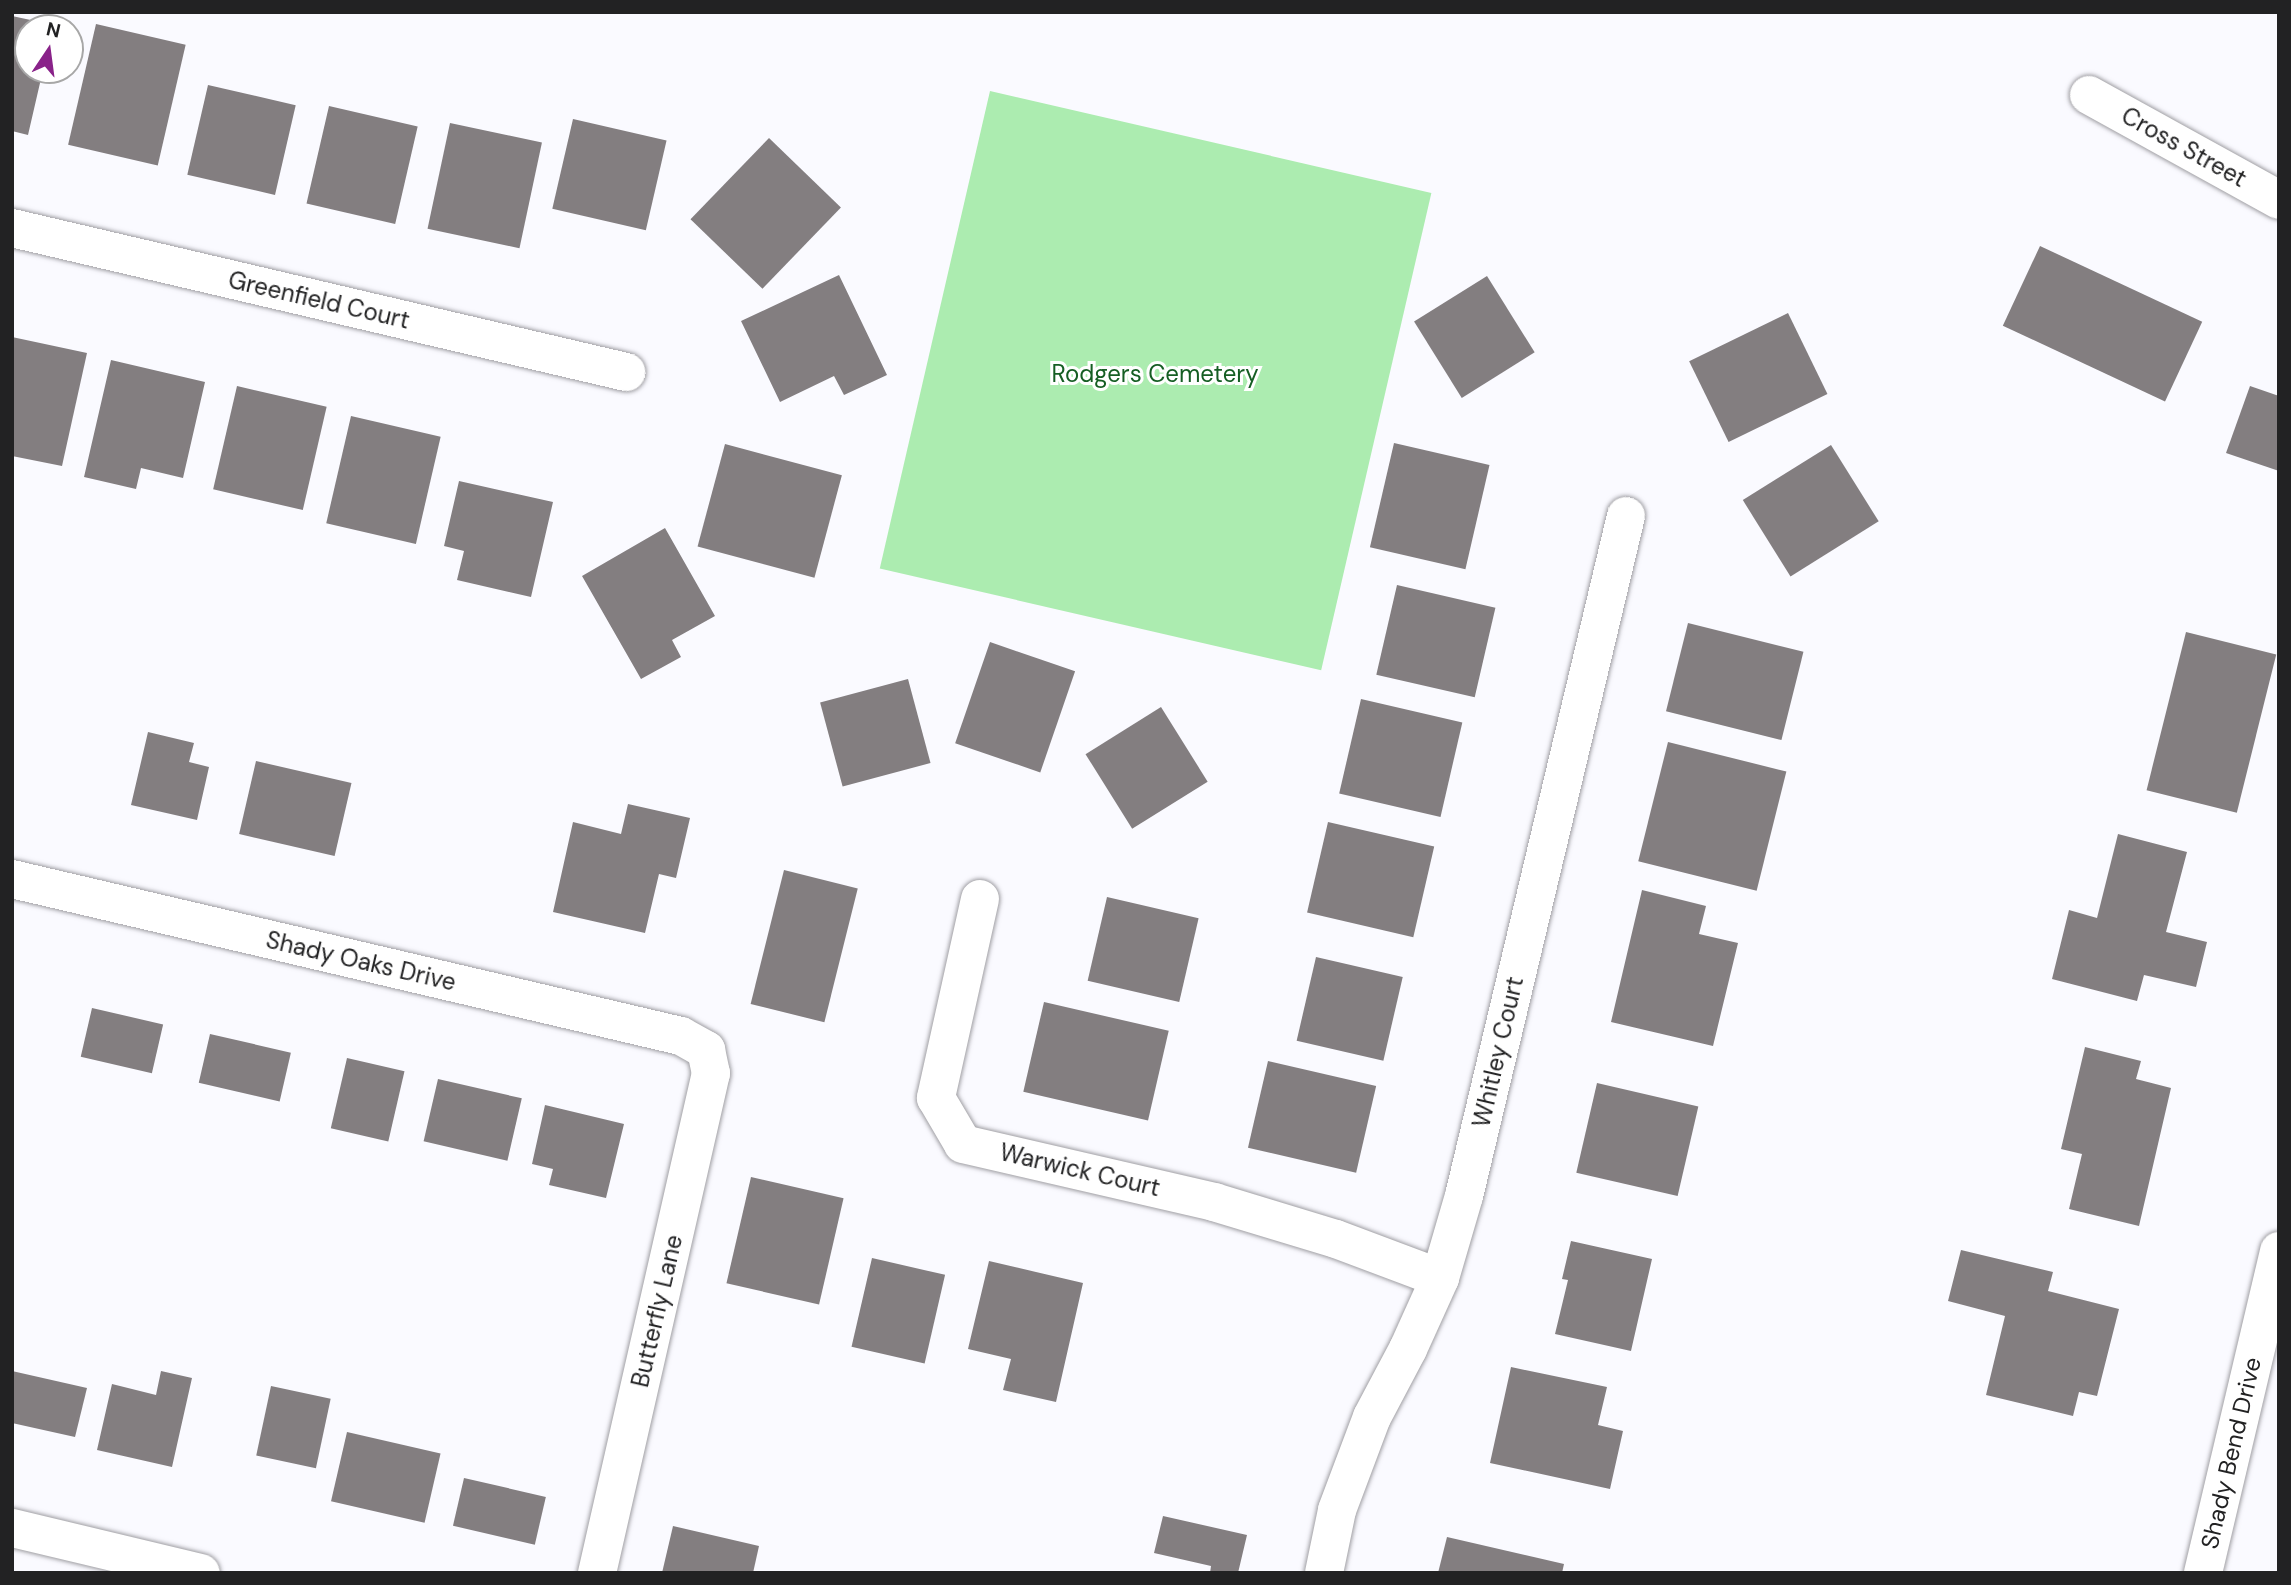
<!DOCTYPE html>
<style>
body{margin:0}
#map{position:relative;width:2291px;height:1585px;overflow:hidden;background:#fafaff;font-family:"DM Sans",sans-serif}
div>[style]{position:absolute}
.green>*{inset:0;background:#acecb0;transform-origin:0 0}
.building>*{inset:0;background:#837e80;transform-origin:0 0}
.roads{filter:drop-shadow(0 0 2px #a09fa4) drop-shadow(0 0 2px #a09fa4)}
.minor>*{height:38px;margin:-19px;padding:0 19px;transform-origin:19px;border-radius:19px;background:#fff}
span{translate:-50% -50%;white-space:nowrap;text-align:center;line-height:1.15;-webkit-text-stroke:6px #fff;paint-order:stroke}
.street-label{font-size:24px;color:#222223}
.park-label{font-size:24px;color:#155e23}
.frame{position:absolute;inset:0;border:14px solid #222223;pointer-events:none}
.north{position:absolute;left:14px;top:14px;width:70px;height:70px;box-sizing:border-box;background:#fff;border:2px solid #a7a7a7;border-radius:50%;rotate:13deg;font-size:19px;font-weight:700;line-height:28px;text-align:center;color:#222223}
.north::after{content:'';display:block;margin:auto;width:24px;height:32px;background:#892289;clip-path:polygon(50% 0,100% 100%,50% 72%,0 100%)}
</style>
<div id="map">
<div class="green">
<i style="left:990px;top:91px;width:453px;height:490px;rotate:13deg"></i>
</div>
<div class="building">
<i style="clip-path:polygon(12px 16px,54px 25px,53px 28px,28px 28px,28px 70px,43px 70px,28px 135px,12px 131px)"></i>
<i style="left:96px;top:24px;width:92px;height:124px;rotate:13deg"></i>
<i style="left:208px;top:85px;width:90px;height:92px;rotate:13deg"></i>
<i style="left:329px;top:106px;width:91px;height:100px;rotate:13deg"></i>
<i style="left:573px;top:119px;width:96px;height:92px;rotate:13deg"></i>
<i style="left:450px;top:123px;width:94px;height:108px;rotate:12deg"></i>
<i style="left:769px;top:138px;width:100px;height:113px;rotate:44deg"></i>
<i style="left:2040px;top:246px;width:179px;height:88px;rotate:25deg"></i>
<i style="clip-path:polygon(839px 275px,887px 375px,844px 395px,834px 376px,780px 402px,741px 321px)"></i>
<i style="left:1487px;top:276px;width:90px;height:86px;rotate:58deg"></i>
<i style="left:1788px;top:313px;width:90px;height:110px;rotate:64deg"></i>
<i style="clip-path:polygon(12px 337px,87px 353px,62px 466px,12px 456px)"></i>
<i style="clip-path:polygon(111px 360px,205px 382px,183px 478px,141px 468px,136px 489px,84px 477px)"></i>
<i style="left:237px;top:386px;width:92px;height:106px;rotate:13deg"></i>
<i style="clip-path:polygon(2250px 386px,2279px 396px,2279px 471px,2226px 453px)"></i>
<i style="left:351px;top:416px;width:92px;height:110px;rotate:13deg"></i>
<i style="left:1394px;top:443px;width:98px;height:107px;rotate:13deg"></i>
<i style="left:725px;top:444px;width:121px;height:106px;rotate:15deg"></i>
<i style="left:1831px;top:445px;width:90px;height:104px;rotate:58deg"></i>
<i style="clip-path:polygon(459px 481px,553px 502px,531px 597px,457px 580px,464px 551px,444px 546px)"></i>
<i style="clip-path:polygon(665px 528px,715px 616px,672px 640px,681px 657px,641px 679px,582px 576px)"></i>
<i style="left:1397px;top:585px;width:101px;height:92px;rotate:13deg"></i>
<i style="left:1688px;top:623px;width:119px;height:91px;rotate:14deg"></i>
<i style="left:2186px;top:632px;width:93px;height:163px;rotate:14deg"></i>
<i style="left:990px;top:642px;width:90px;height:107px;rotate:19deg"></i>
<i style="left:908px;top:679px;width:87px;height:91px;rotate:75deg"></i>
<i style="left:1361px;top:699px;width:104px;height:97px;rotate:13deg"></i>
<i style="left:1161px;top:707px;width:88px;height:89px;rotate:58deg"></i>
<i style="clip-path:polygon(148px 732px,194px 743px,189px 762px,209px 767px,197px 820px,131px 805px)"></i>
<i style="left:1668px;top:742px;width:122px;height:123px;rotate:14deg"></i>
<i style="left:256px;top:761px;width:98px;height:75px;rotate:13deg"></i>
<i style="clip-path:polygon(628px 804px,690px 818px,676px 878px,659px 874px,645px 933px,553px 912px,573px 822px,621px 834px)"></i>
<i style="left:1328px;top:822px;width:109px;height:93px;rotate:13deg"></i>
<i style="clip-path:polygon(2118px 834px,2187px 852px,2166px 932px,2207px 942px,2196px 987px,2144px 975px,2137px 1001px,2052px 979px,2069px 910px,2097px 918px)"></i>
<i style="left:784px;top:870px;width:76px;height:138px;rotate:14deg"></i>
<i style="clip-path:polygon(1642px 890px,1706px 906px,1699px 934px,1738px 943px,1713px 1046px,1611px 1022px)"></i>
<i style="left:1107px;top:897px;width:94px;height:86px;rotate:13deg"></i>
<i style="left:1316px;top:957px;width:89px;height:86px;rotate:13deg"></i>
<i style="left:1044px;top:1002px;width:128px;height:92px;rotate:13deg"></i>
<i style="left:92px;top:1008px;width:73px;height:50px;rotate:13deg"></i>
<i style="left:210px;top:1034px;width:83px;height:50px;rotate:13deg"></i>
<i style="clip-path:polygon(2085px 1047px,2141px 1061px,2136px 1079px,2171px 1088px,2139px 1226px,2069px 1209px,2082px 1154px,2061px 1149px)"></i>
<i style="left:347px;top:1058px;width:59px;height:72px;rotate:13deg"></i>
<i style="left:1268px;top:1061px;width:111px;height:89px;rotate:13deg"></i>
<i style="left:438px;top:1079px;width:86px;height:64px;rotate:13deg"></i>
<i style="left:1597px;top:1083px;width:104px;height:92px;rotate:13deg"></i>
<i style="clip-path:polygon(545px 1105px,624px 1124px,606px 1198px,549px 1185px,553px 1169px,532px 1164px)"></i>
<i style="left:751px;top:1177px;width:95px;height:109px;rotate:13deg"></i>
<i style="clip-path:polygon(1571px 1241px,1652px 1259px,1631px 1351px,1555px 1334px,1568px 1280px,1562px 1279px)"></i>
<i style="clip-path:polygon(1961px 1250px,2053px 1272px,2048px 1291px,2119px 1309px,2097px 1396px,2079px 1392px,2073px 1416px,1986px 1395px,2005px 1316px,1948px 1301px)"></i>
<i style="left:872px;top:1258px;width:75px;height:91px;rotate:13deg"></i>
<i style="clip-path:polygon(989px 1261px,1083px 1283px,1056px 1402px,1003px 1390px,1011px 1359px,968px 1349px)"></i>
<i style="clip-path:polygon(1511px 1367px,1607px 1387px,1598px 1425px,1623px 1431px,1610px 1489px,1490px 1463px)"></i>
<i style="clip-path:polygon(12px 1371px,87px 1388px,75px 1437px,12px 1423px)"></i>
<i style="clip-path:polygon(161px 1371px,192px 1378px,172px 1467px,97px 1450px,112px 1384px,156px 1395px)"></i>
<i style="left:271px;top:1386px;width:61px;height:71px;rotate:12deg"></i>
<i style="left:347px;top:1432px;width:96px;height:71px;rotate:13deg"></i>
<i style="left:464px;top:1478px;width:84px;height:49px;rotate:13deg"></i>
<i style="clip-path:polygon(1163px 1516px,1247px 1535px,1238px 1573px,1210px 1573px,1211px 1566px,1154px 1553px)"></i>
<i style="clip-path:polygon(673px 1526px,759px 1546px,753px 1573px,662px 1573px)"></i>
<i style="clip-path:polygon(1447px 1537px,1564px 1564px,1562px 1573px,1438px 1573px)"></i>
</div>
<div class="roads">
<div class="minor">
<i style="left:2089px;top:95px;width:217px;rotate:28.9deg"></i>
<i style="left:12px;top:228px;width:631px;rotate:13.2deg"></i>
<i style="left:12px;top:879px;width:687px;rotate:13.21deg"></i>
<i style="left:681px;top:1036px;width:29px;rotate:29deg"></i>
<i style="left:706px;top:1050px;width:24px;rotate:78deg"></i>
<i style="left:711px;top:1073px;width:513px;rotate:102.84deg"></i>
<i style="left:980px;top:899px;width:204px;rotate:102.5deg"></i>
<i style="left:936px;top:1098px;width:53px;rotate:59.6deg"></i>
<i style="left:963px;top:1144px;width:258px;rotate:13deg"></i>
<i style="left:1214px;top:1202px;width:127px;rotate:16.9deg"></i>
<i style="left:1336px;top:1239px;width:111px;rotate:20.6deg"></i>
<i style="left:12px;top:1528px;width:194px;rotate:13.4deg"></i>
<i style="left:1324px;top:1573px;width:64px;rotate:-78.3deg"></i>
<i style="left:1337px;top:1510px;width:99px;rotate:-69.4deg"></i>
<i style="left:1372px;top:1417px;width:77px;rotate:-62.1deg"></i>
<i style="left:1408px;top:1349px;width:78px;rotate:-65.7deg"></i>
<i style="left:1440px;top:1278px;width:85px;rotate:-73.7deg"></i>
<i style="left:1464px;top:1196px;width:699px;rotate:-76.6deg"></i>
<i style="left:2203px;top:1573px;width:331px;rotate:-76.7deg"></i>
</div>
</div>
<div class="street-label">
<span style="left:2184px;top:147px;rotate:29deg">Cross Street</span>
<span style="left:319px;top:300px;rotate:13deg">Greenfield Court</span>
<span style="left:361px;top:961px;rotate:13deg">Shady Oaks Drive</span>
<span style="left:1498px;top:1052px;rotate:-77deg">Whitley Court</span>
<span style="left:1080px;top:1170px;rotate:13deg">Warwick Court</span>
<span style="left:657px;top:1311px;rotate:-77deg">Butterfly Lane</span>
<span style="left:2231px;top:1453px;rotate:-77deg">Shady Bend Drive</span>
</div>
<div class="park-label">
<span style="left:1155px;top:374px">Rodgers Cemetery</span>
</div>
<div class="frame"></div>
<div class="north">N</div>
</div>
